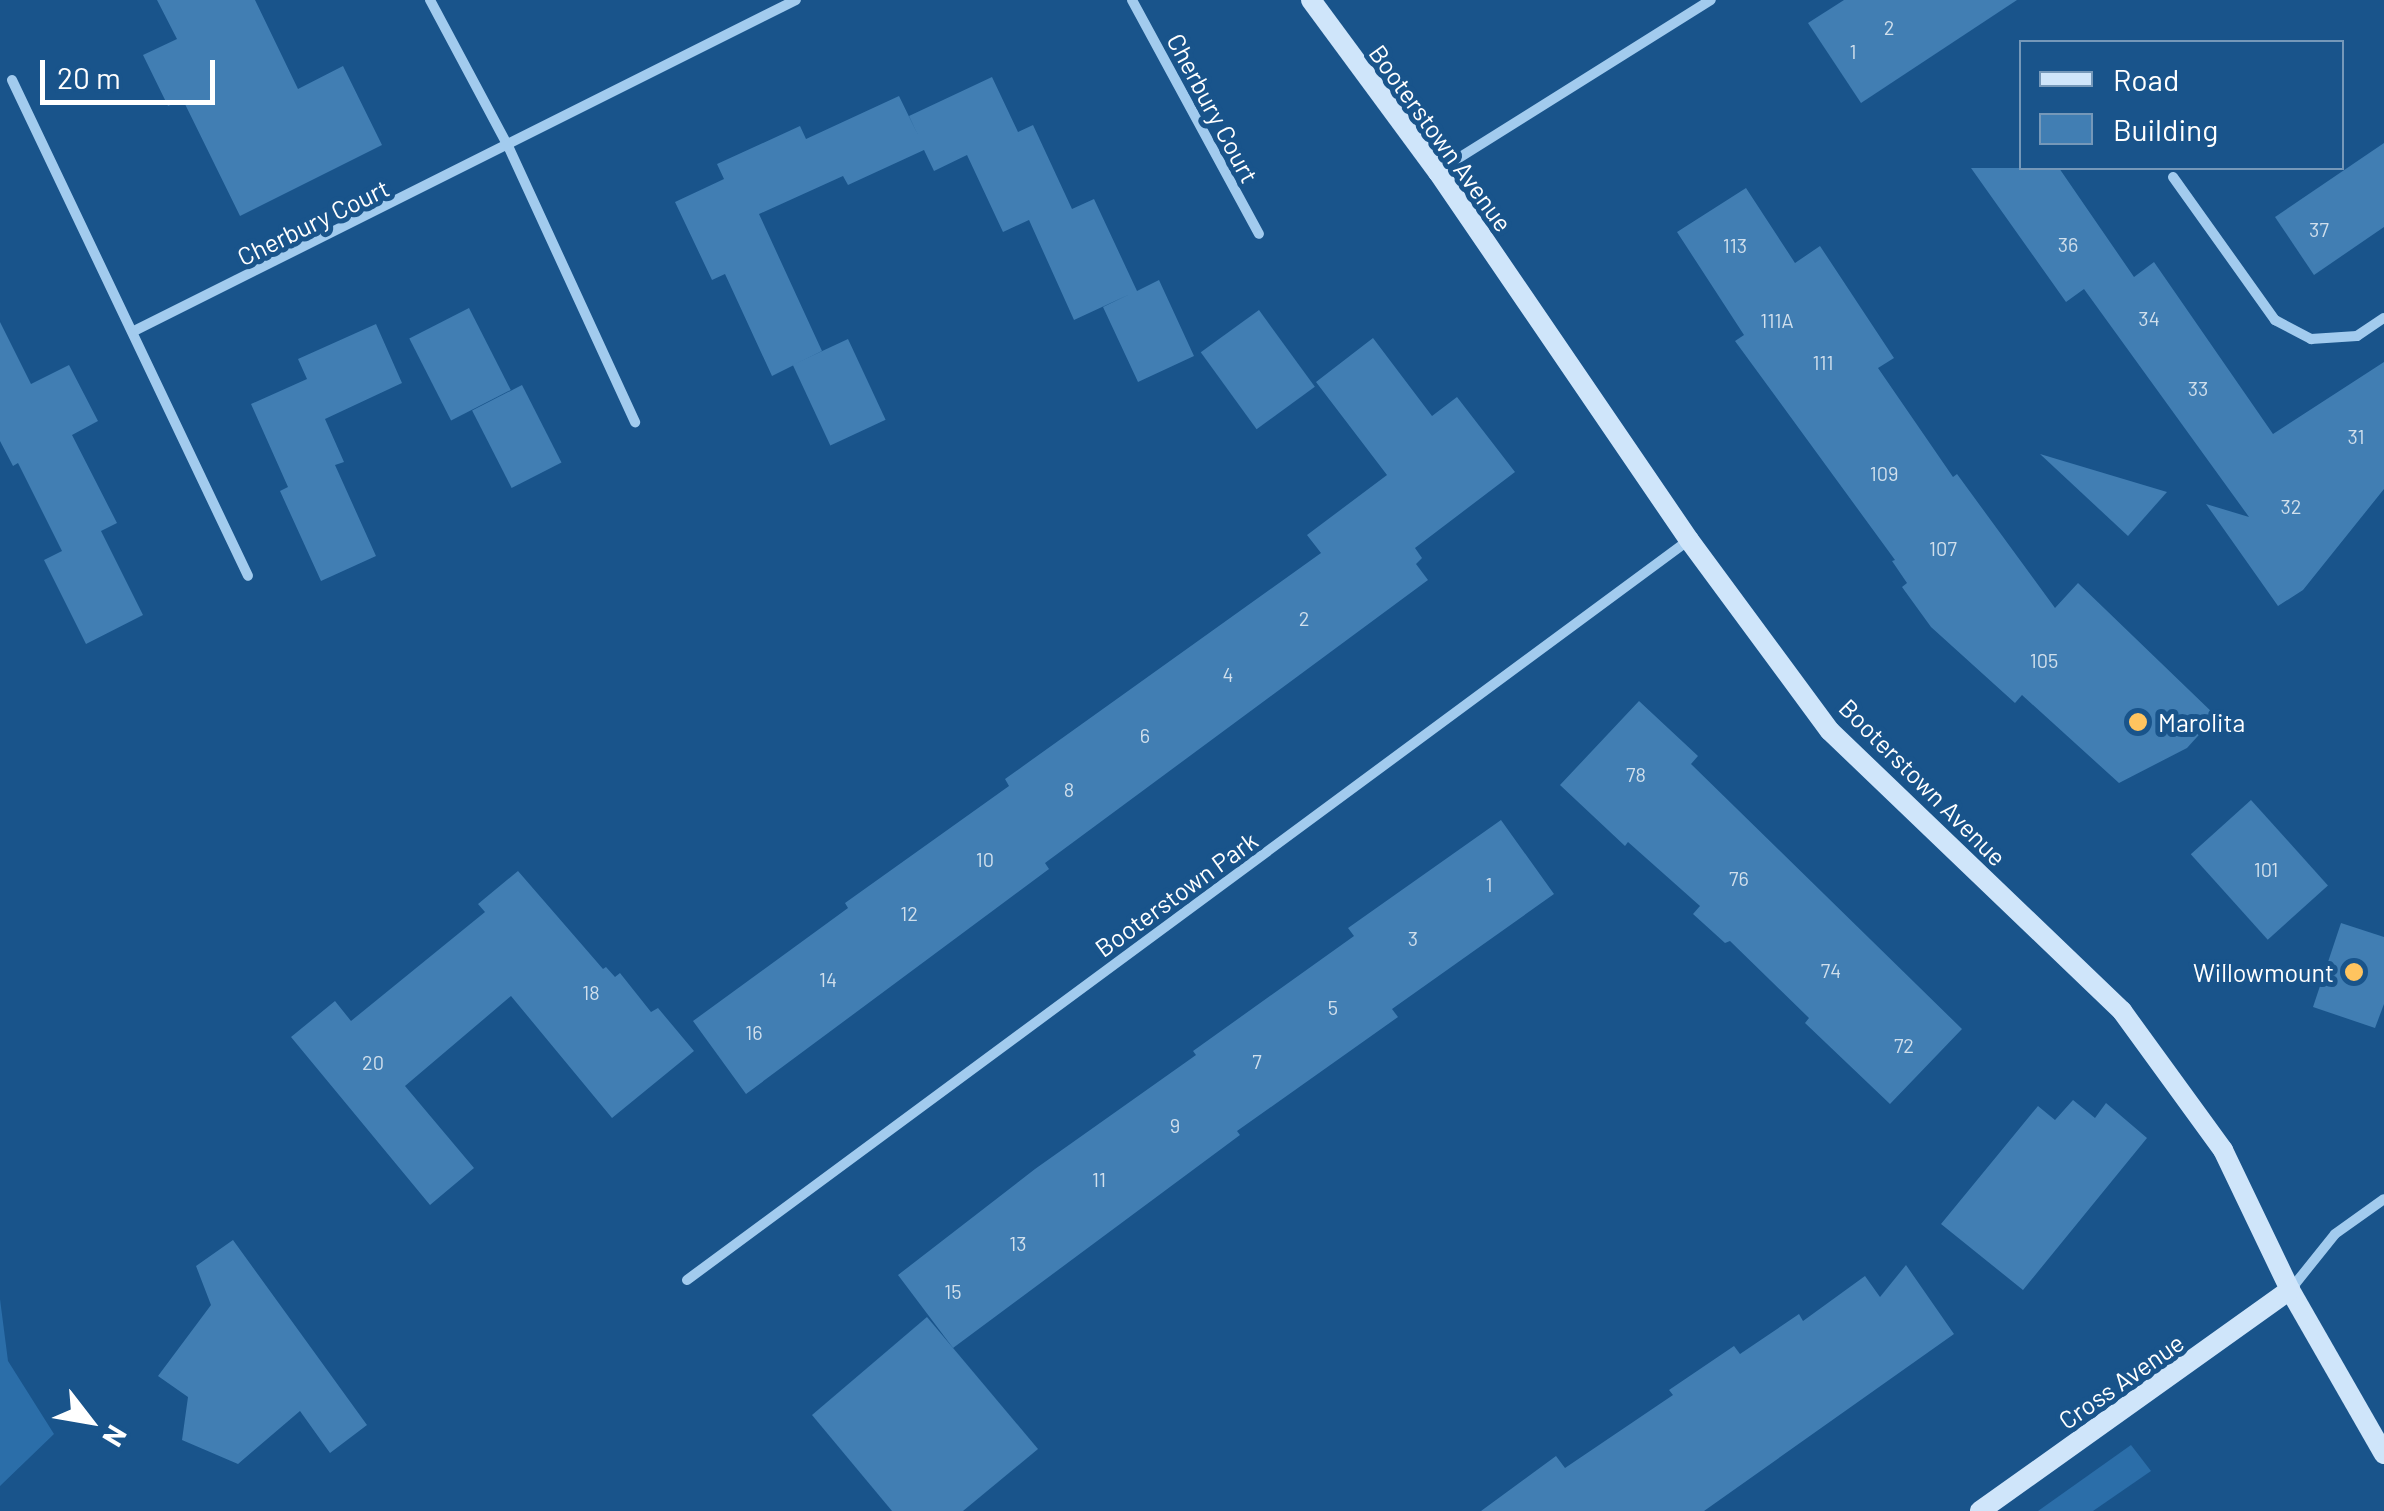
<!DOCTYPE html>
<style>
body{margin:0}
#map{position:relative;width:2384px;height:1511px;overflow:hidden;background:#19548b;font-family:Barlow,sans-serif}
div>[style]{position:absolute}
.green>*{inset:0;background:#2b6ea9}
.building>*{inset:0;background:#417eb3;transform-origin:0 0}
.street>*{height:10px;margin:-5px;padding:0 5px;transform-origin:5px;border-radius:5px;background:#a2cbee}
.secondary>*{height:20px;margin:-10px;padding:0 10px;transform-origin:10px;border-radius:10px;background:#cfe5fa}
.dots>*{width:28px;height:28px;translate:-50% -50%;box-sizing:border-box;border:5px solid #19548b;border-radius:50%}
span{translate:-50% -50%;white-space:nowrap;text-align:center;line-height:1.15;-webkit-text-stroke:10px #19548b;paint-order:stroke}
.number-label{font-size:20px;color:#d0dfec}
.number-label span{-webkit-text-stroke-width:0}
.street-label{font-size:25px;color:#fff}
.poi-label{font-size:25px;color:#fff}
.left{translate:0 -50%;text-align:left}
.right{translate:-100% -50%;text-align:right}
.legend{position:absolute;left:2019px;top:40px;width:325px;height:130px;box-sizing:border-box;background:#19548b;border:2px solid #7598b9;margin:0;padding:12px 18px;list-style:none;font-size:30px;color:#fff}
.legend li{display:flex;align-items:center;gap:20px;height:50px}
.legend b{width:50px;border:2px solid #7598b9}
.north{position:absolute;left:40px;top:1371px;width:100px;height:100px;-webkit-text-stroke:8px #19548b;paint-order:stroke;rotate:121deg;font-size:28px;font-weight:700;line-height:40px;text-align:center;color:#fff}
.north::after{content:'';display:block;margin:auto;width:35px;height:45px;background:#fff;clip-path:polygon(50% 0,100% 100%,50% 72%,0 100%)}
.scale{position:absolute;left:40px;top:60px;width:175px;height:45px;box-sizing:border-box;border:5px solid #fff;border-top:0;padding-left:12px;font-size:30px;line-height:35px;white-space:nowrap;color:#fff;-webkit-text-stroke:8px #19548b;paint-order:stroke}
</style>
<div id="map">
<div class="green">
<i style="clip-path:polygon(0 1299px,8px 1361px,54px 1434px,0 1486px)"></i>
<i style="clip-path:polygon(2131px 1445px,2151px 1471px,2093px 1511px,2038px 1511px)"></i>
</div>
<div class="building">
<i style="clip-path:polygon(157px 0,255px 0,298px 89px,343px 66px,382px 145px,240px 216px,183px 100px,168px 106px,143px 55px,177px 39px)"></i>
<i style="clip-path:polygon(1844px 0,2017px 0,1861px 103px,1808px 23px)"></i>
<i style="clip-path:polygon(992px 77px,1018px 132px,1033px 125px,1072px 209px,1094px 199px,1137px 291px,1159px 280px,1194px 356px,1138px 382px,1103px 307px,1130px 294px,1074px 320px,1029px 220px,1003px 232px,967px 155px,934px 171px,924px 150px,848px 185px,843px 176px,759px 214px,822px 351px,772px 376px,725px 274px,712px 280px,675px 202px,724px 179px,717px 164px,800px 126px,806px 139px,899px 96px,918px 135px,909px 116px)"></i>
<i style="clip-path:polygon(2384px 143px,2384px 227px,2314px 275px,2275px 217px)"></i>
<i style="clip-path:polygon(1971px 168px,2059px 168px,2134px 277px,2154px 262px,2273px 434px,2384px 362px,2384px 489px,2303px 590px,2278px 606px,2206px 504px,2249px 517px,2084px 289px,2066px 302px)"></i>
<i style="clip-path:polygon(1746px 188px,1795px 263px,1820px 246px,1894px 358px,1878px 368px,1953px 477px,1957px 474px,2055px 608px,2078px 583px,2216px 716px,2187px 748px,2119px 783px,2022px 695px,2015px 703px,1931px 627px,1902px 587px,1907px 583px,1892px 561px,1895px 560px,1735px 341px,1744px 335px,1677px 232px)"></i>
<i style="left:469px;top:308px;width:92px;height:67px;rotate:63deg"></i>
<i style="left:1259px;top:310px;width:95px;height:72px;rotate:54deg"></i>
<i style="clip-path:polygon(0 322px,31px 384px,69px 365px,98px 421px,72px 435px,117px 523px,101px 531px,143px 615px,86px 644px,44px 560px,62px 551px,18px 463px,13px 466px,0 441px)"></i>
<i style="clip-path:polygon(376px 324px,402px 383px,325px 419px,344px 462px,335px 465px,376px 556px,321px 581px,280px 491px,288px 487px,251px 404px,307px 379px,298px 359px)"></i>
<i style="clip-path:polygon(1373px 338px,1432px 416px,1457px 397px,1515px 472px,1415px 548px,1422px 558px,1416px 564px,1428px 580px,1045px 863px,1049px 869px,746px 1094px,693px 1021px,848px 908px,845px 903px,1009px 786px,1005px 779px,1321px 553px,1307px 535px,1387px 475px,1316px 382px)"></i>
<i style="left:848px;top:339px;width:89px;height:61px;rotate:65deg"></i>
<i style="left:522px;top:385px;width:87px;height:56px;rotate:63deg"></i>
<i style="clip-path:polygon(2040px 454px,2167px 492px,2128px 536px)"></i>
<i style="clip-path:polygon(1639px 701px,1698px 756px,1691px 764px,1962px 1029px,1890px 1104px,1805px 1023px,1809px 1018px,1730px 941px,1725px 943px,1693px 914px,1700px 906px,1628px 842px,1625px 846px,1560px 785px)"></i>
<i style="left:2251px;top:800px;width:115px;height:81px;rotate:48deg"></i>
<i style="clip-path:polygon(1501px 820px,1554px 894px,1392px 1009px,1398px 1017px,1237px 1131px,1240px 1135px,953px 1348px,898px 1275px,1035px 1169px,1196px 1055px,1193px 1051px,1354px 936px,1348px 928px)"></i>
<i style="clip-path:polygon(518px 871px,603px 969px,606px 967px,615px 977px,620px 973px,651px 1012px,658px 1008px,694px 1051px,612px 1118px,511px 996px,405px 1086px,474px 1168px,430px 1205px,291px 1037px,335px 1001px,351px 1021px,485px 912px,478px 904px)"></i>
<i style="clip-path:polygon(2341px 923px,2384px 937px,2384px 1004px,2375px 1028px,2313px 1007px)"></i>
<i style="clip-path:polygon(2073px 1100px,2095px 1118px,2106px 1103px,2147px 1138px,2023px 1290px,1941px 1224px,2038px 1106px,2055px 1120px)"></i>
<i style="clip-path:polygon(233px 1240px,367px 1425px,330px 1453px,300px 1411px,238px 1464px,182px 1440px,188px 1397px,158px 1376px,211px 1305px,196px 1266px)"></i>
<i style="clip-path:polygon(1906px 1265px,1954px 1334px,1704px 1511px,1481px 1511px,1556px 1456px,1565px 1468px,1673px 1395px,1669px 1390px,1734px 1346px,1740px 1354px,1799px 1314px,1803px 1321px,1865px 1276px,1880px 1297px)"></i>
<i style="clip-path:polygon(927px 1317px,1038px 1449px,963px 1511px,892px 1511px,812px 1415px)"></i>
</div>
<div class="street">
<i style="left:430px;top:0;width:168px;rotate:61.9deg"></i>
<i style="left:509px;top:148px;width:302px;rotate:65.3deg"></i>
<i style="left:1132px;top:0;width:266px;rotate:61.5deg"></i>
<i style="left:12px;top:80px;width:549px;rotate:64.55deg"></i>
<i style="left:1438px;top:171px;width:322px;rotate:-32.1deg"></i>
<i style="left:2173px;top:177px;width:176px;rotate:54.5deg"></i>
<i style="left:2275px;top:320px;width:41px;rotate:27.8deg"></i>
<i style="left:2311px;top:339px;width:46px;rotate:-3.7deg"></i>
<i style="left:2357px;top:336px;width:32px;rotate:-34deg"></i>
<i style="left:134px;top:331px;width:740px;rotate:-26.57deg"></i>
<i style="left:687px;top:1280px;width:1246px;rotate:-36.45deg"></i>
<i style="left:2291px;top:1289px;width:70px;rotate:-51.3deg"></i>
<i style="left:2335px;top:1234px;width:60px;rotate:-35.5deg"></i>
</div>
<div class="secondary">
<i style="left:1311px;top:0;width:214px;rotate:53.6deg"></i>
<i style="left:1438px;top:172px;width:445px;rotate:55.7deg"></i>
<i style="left:1689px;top:540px;width:237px;rotate:53.6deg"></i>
<i style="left:1830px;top:731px;width:405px;rotate:43.8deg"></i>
<i style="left:2122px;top:1011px;width:172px;rotate:54deg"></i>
<i style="left:2223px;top:1150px;width:155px;rotate:64.4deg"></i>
<i style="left:2290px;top:1290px;width:189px;rotate:60.2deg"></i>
<i style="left:1980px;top:1511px;width:381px;rotate:-35.5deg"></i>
</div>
<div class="dots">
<i style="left:2138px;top:722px;background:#ffc45f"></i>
<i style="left:2354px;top:972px;background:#ffc45f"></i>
</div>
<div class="number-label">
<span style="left:1889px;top:27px">2</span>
<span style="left:1853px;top:51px">1</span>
<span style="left:2319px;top:229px">37</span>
<span style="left:2068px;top:244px">36</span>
<span style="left:1735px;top:245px">113</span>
<span style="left:2149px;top:318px">34</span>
<span style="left:1777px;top:320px">111A</span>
<span style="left:1823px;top:362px">111</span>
<span style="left:2198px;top:388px">33</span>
<span style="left:2356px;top:436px">31</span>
<span style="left:1884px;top:473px">109</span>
<span style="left:2291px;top:506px">32</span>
<span style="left:1943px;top:548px">107</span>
<span style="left:1304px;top:618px">2</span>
<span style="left:2044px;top:660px">105</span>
<span style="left:1228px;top:674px">4</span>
<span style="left:1145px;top:735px">6</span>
<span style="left:1636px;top:774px">78</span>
<span style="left:1069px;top:789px">8</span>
<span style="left:985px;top:859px">10</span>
<span style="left:2266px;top:869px">101</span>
<span style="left:1739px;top:878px">76</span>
<span style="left:1489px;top:884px">1</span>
<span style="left:909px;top:913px">12</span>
<span style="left:1413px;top:938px">3</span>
<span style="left:1831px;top:970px">74</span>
<span style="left:828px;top:979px">14</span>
<span style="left:591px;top:992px">18</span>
<span style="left:1333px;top:1007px">5</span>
<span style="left:754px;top:1032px">16</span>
<span style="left:1904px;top:1045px">72</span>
<span style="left:1257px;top:1061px">7</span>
<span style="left:373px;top:1062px">20</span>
<span style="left:1175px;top:1125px">9</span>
<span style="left:1099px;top:1179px">11</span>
<span style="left:1018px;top:1243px">13</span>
<span style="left:953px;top:1291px">15</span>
</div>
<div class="street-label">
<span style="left:1213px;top:108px;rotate:62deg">Cherbury Court</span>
<span style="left:1441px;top:138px;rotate:54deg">Booterstown Avenue</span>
<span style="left:313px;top:222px;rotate:-26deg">Cherbury Court</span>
<span style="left:1923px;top:782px;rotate:45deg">Booterstown Avenue</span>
<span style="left:1176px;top:894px;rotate:-36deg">Booterstown Park</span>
<span style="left:2121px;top:1381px;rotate:-35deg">Cross Avenue</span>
</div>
<div class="poi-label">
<span class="left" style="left:2158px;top:722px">Marolita</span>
<span class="right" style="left:2334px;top:972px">Willowmount</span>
</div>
<ul class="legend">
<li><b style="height:12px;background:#cfe5fa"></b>Road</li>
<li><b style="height:28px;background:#417eb3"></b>Building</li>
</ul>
<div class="north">N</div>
<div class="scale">20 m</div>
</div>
